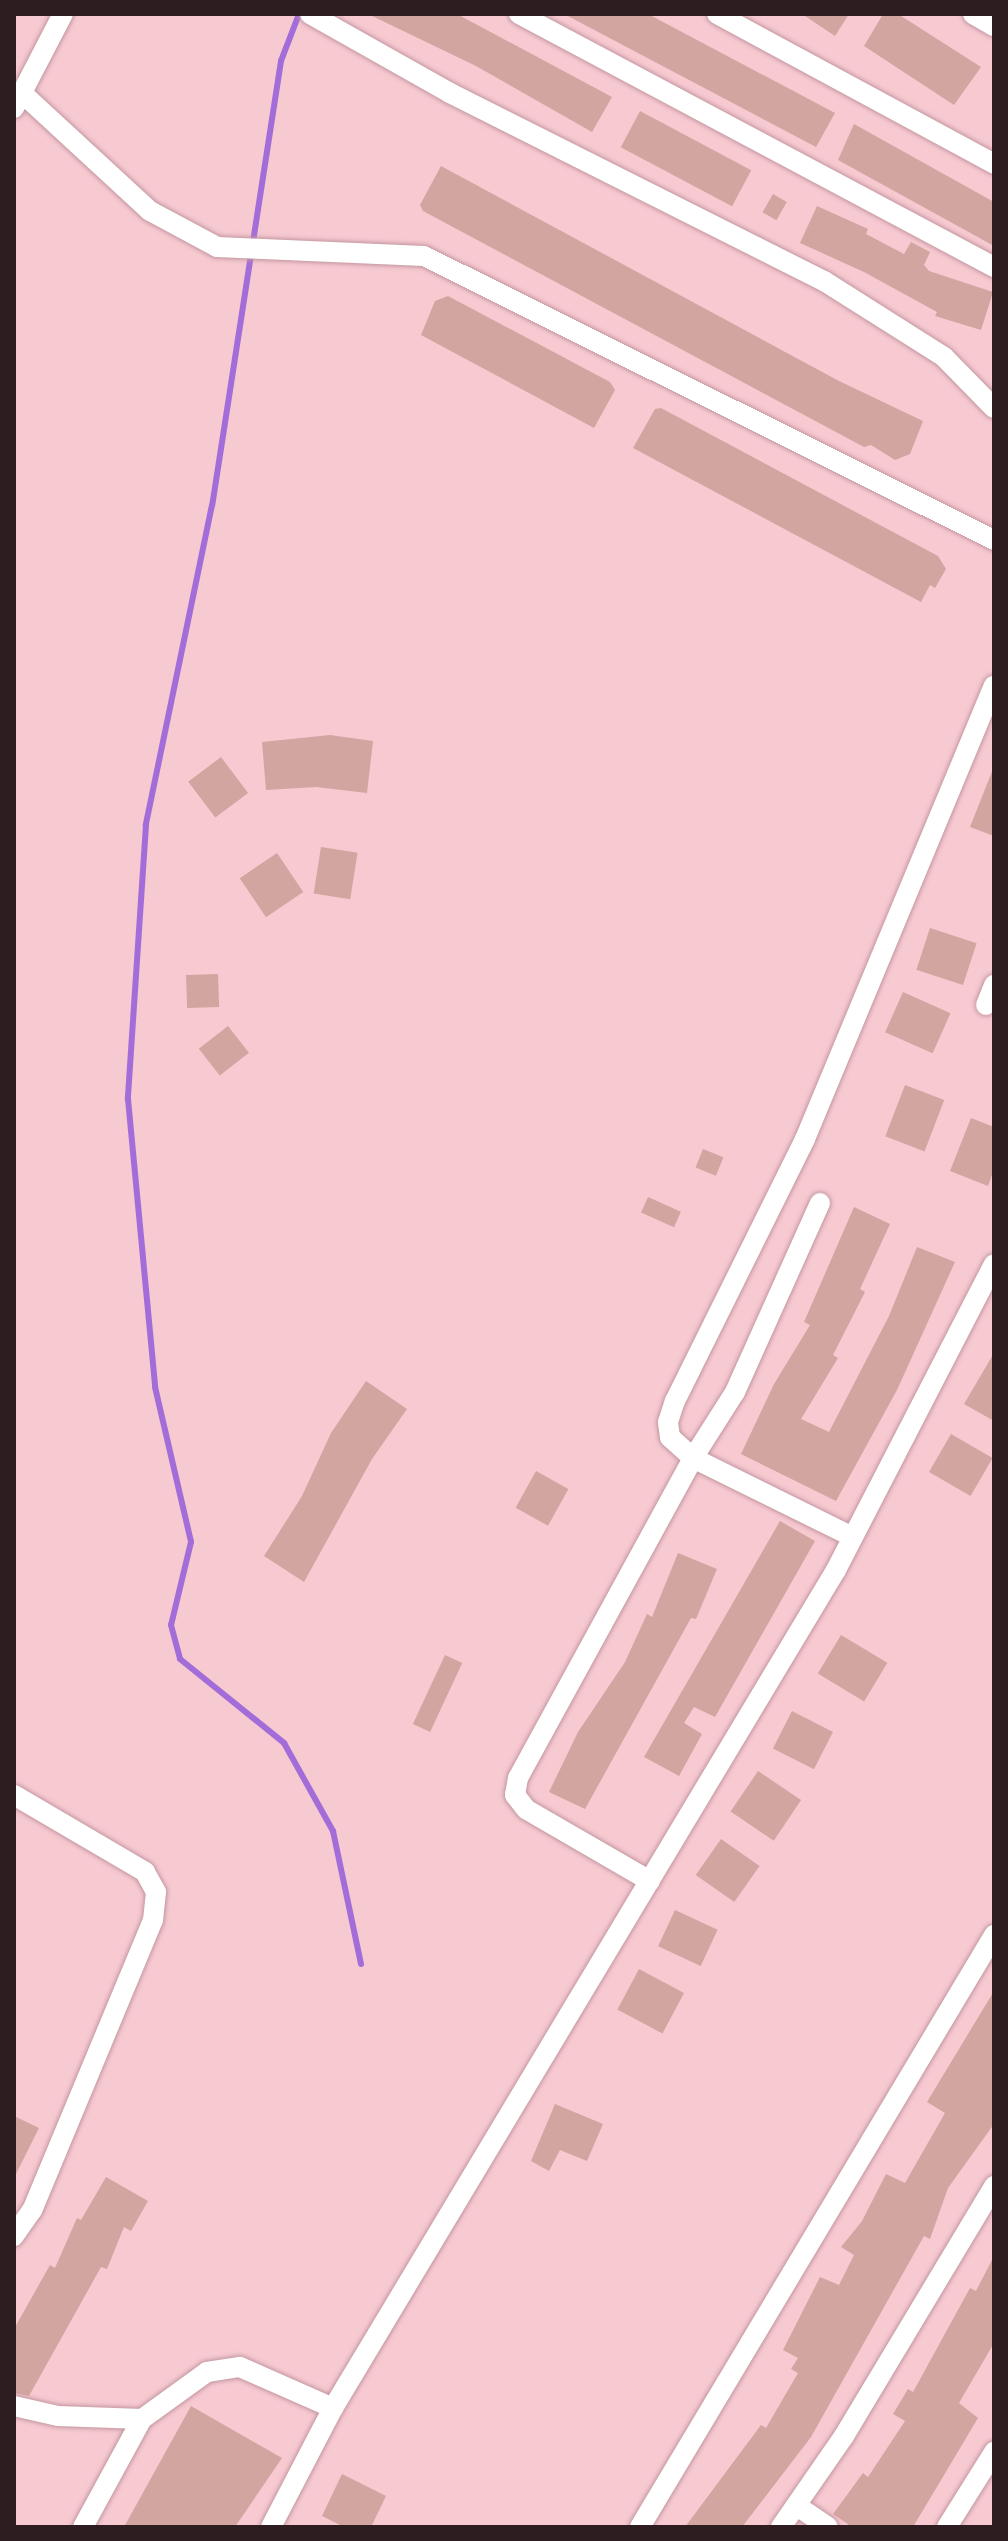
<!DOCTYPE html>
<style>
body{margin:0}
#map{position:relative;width:1008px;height:2541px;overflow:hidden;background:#f7c9d1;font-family:Cabin,sans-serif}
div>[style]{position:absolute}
.stream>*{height:6px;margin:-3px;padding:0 3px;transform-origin:3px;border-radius:3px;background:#a36dd9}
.building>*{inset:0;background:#d2a5a0;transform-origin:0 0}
.roads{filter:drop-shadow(0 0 2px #c397a0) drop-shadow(0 0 2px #c397a0)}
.minor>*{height:20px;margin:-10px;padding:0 10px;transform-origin:10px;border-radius:10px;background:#fff}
span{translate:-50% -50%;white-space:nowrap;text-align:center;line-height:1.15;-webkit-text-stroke:8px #fff5f6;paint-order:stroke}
.frame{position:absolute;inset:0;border:16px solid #2d1d20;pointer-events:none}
</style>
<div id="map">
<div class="stream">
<i style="left:299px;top:14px;width:50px;rotate:111deg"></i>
<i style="left:281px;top:61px;width:449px;rotate:98.8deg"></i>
<i style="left:212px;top:505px;width:327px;rotate:101.7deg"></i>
<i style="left:146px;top:825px;width:275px;rotate:93.8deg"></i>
<i style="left:128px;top:1099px;width:289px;rotate:84.6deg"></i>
<i style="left:155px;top:1387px;width:159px;rotate:76.9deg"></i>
<i style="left:191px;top:1542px;width:85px;rotate:103.5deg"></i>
<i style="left:171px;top:1625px;width:35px;rotate:75deg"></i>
<i style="left:180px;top:1659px;width:134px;rotate:38.9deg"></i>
<i style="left:284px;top:1743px;width:101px;rotate:60.9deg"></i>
<i style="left:333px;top:1831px;width:136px;rotate:78.1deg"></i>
</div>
<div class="building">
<i style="clip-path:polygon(368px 14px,457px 14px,612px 97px,592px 132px,476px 66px)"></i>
<i style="clip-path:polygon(564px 14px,648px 14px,835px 113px,816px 147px)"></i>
<i style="clip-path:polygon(802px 14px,849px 14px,835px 36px)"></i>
<i style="clip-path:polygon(883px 14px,898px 14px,981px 67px,954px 105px,864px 46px)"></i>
<i style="left:640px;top:111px;width:126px;height:41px;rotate:28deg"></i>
<i style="clip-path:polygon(854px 124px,994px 202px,994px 246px,838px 160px)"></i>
<i style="clip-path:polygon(441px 166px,839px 381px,923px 421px,910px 454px,895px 460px,871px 445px,864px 447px,423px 211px,420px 205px)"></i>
<i style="left:773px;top:194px;width:16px;height:21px;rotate:30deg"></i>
<i style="clip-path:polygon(817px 206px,868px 229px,866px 234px,904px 254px,911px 242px,930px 252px,924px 265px,929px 271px,993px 292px,981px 330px,935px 316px,937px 312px,864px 272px,800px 243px)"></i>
<i style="clip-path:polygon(448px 296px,610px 382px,615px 390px,594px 428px,421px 335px,435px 301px)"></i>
<i style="clip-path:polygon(661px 408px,938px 556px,946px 569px,935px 588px,930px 585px,921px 602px,633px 448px,655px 409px)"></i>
<i style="clip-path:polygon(330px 735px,373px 741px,367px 793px,316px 787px,266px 790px,262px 742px)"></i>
<i style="left:221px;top:757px;width:45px;height:41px;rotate:53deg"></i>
<i style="clip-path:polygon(993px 769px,994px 769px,994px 836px,970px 827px)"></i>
<i style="left:321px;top:847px;width:37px;height:47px;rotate:9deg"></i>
<i style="left:277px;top:853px;width:47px;height:45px;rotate:56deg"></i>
<i style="left:930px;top:928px;width:49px;height:44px;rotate:18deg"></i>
<i style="left:218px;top:974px;width:33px;height:32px;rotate:88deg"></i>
<i style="left:903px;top:992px;width:52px;height:44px;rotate:24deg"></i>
<i style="left:228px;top:1026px;width:34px;height:37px;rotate:52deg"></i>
<i style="left:905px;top:1085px;width:42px;height:55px;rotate:21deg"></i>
<i style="clip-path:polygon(971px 1118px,994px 1127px,994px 1169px,988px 1186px,950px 1171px)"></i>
<i style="left:703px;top:1149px;width:22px;height:20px;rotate:22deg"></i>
<i style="left:648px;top:1197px;width:36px;height:17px;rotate:24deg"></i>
<i style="clip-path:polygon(854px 1207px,890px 1224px,860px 1289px,865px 1292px,833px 1355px,838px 1358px,801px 1419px,829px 1432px,889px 1316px,917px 1247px,955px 1262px,897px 1390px,836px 1501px,741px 1454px,774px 1384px,810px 1325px,804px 1322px)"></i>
<i style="clip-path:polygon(994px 1353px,994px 1421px,964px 1404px)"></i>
<i style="clip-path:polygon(366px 1381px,407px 1409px,372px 1459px,304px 1582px,264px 1556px,302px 1496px,331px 1433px)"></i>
<i style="left:951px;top:1434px;width:48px;height:44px;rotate:30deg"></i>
<i style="left:536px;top:1471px;width:37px;height:42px;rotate:29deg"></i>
<i style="clip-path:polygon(780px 1521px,815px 1541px,715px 1717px,694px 1707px,684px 1723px,702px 1734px,679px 1776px,644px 1757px)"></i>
<i style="clip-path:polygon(678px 1553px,717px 1569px,696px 1619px,691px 1618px,585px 1809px,549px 1792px,578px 1732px,625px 1662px,647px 1614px,652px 1617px)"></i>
<i style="left:841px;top:1635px;width:54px;height:45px;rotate:31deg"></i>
<i style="left:445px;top:1655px;width:19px;height:76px;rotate:25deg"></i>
<i style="left:792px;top:1711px;width:46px;height:42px;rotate:27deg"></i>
<i style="left:758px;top:1771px;width:52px;height:49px;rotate:34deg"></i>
<i style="left:721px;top:1839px;width:47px;height:44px;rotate:35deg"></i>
<i style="left:675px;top:1910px;width:47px;height:40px;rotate:25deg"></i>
<i style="left:639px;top:1969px;width:51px;height:46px;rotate:28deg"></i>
<i style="clip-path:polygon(994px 1991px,994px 2124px,948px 2188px,930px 2239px,924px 2236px,811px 2437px,742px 2527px,685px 2527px,761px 2425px,766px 2428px,798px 2373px,791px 2369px,798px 2358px,783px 2350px,820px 2277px,839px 2285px,854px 2255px,841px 2247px,862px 2221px,886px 2174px,905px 2183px,945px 2113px,927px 2102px)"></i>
<i style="clip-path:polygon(555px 2104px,603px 2124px,587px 2161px,560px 2150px,549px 2171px,531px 2161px)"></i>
<i style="clip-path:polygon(14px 2116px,39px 2128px,14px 2178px)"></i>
<i style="clip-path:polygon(106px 2177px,148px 2201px,131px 2231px,124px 2227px,107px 2269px,101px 2267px,29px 2396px,14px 2393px,14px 2329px,50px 2265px,55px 2268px,77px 2218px,81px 2220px)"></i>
<i style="clip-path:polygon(994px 2256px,994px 2343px,959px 2403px,978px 2418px,913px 2527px,852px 2527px,833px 2514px,863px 2473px,868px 2477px,905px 2421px,893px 2414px,908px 2389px,913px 2392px,970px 2288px,976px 2291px)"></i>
<i style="clip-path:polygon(191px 2406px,282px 2458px,235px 2527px,124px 2527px)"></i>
<i style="clip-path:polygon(342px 2474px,386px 2496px,371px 2527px,344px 2527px,322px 2516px)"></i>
</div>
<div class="roads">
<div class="minor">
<i style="left:310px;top:14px;width:161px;rotate:29.4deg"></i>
<i style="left:450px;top:93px;width:419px;rotate:26.7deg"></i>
<i style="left:824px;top:281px;width:142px;rotate:32.3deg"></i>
<i style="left:944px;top:357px;width:71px;rotate:45.6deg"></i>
<i style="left:519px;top:14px;width:538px;rotate:28.04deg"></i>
<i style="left:717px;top:14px;width:315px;rotate:28.4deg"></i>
<i style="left:973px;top:14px;width:24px;rotate:30deg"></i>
<i style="left:22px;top:93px;width:174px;rotate:42.7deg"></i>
<i style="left:150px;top:211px;width:76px;rotate:28.2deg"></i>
<i style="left:217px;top:247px;width:207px;rotate:2.5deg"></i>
<i style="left:424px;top:256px;width:637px;rotate:26.48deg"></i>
<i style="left:14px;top:108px;width:106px;rotate:-62.5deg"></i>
<i style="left:986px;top:1005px;width:22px;rotate:-68deg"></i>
<i style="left:820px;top:1203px;width:207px;rotate:114.2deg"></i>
<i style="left:735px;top:1392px;width:78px;rotate:122.5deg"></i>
<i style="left:693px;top:1458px;width:178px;rotate:26.3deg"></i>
<i style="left:14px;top:1795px;width:152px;rotate:30.4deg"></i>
<i style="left:145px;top:1872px;width:23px;rotate:61deg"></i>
<i style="left:156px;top:1892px;width:28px;rotate:96deg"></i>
<i style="left:153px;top:1920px;width:314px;rotate:112.6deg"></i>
<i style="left:32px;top:2210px;width:32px;rotate:125deg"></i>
<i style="left:650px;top:1881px;width:143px;rotate:-149.9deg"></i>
<i style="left:526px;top:1809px;width:18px;rotate:-128deg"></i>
<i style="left:515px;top:1795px;width:17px;rotate:-80deg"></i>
<i style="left:518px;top:1778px;width:365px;rotate:-61.3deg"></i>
<i style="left:693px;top:1458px;width:31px;rotate:-138deg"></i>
<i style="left:670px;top:1437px;width:15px;rotate:-98deg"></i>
<i style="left:668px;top:1422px;width:22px;rotate:-72deg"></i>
<i style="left:675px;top:1401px;width:292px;rotate:-63.6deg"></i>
<i style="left:805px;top:1139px;width:491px;rotate:-67.4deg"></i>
<i style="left:14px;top:2406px;width:45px;rotate:12.8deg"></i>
<i style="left:58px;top:2416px;width:84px;rotate:2deg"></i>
<i style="left:797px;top:2506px;width:37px;rotate:34deg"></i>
<i style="left:83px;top:2527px;width:123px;rotate:-61.4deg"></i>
<i style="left:142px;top:2419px;width:80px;rotate:-35.9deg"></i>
<i style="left:207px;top:2372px;width:33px;rotate:-9deg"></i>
<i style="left:240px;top:2367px;width:102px;rotate:23.8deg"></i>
<i style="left:271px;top:2527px;width:134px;rotate:-62.5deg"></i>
<i style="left:333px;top:2408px;width:977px;rotate:-59.03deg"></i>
<i style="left:836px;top:1570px;width:344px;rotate:-62.7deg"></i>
<i style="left:640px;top:2527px;width:690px;rotate:-59.12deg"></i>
<i style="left:781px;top:2527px;width:111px;rotate:-55.3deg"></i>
<i style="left:844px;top:2436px;width:292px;rotate:-59deg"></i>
<i style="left:947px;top:2527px;width:89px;rotate:-57.9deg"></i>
</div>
</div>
<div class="frame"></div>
</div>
